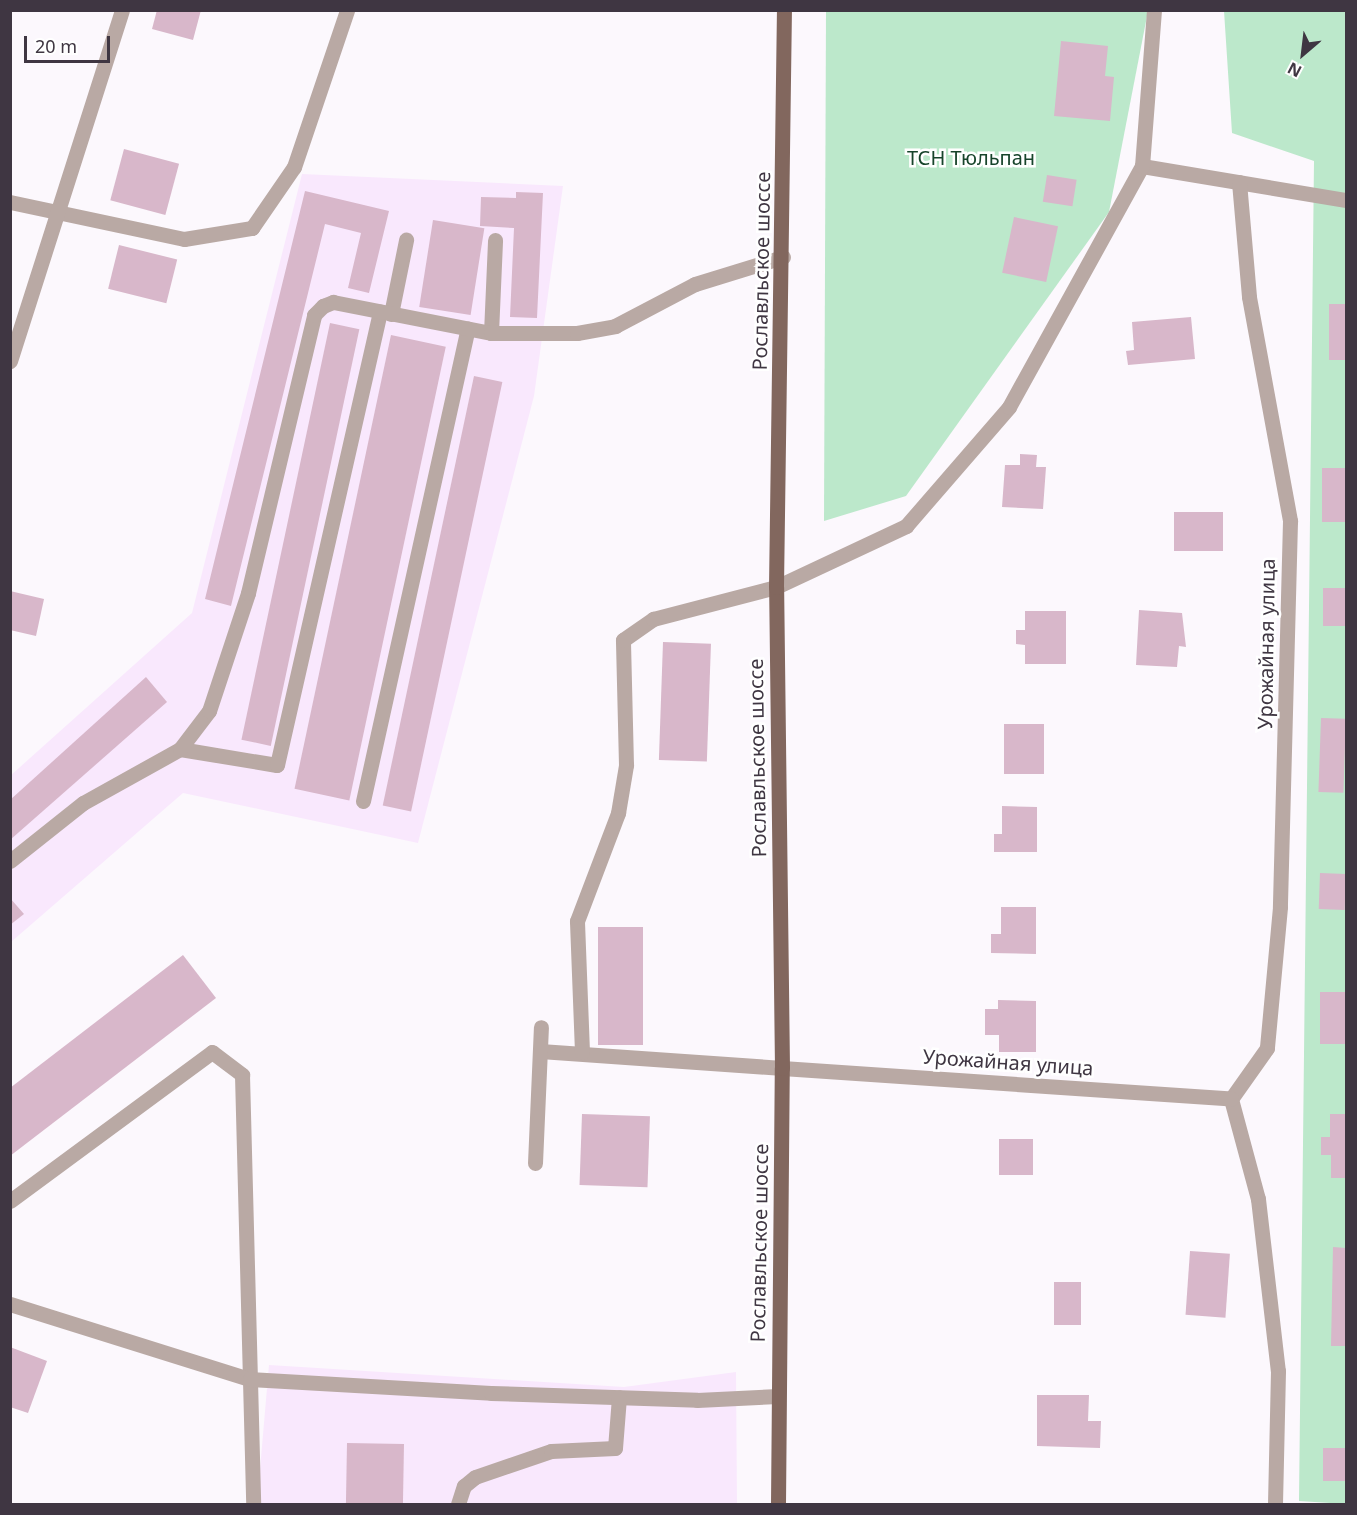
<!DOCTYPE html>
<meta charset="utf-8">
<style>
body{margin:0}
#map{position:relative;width:1357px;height:1515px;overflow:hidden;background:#fcf8fd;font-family:"Noto Sans",sans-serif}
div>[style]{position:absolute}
.built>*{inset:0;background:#f9e8fd}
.green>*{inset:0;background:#bce8cb}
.building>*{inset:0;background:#d8b7ca;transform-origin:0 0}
.lane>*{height:15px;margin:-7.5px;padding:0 7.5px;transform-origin:7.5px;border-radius:7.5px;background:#b9a9a4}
.street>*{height:15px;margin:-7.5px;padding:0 7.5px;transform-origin:7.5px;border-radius:7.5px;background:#b9a9a4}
.primary>*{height:15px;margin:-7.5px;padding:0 7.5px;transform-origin:7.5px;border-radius:7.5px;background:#82675e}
span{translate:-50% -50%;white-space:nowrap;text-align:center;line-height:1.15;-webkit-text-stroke:5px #fff;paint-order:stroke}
.park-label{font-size:20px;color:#17442b}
.street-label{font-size:20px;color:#3f3642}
.frame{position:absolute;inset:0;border:12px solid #3f3642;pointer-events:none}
.north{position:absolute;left:1273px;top:24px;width:60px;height:60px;-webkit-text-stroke:4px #fff;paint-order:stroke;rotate:208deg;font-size:16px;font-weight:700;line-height:24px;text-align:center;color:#3f3642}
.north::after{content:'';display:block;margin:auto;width:21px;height:27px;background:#3f3642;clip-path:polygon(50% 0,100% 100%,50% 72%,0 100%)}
.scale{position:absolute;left:24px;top:36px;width:86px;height:27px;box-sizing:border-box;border:3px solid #3f3642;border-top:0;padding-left:8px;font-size:18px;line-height:21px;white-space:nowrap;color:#3f3642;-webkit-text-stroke:4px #fff;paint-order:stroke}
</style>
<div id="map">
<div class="built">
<i style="clip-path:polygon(302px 174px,563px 186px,534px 396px,418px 843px,183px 793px,11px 942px,10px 776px,192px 613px)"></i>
<i style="clip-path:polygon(269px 1365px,624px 1387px,736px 1372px,737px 1504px,257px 1504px)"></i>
</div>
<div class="green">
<i style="clip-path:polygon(826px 11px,1148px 11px,1109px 212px,906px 496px,824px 521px)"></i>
<i style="clip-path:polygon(1224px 11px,1346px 11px,1346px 1504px,1299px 1501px,1314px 161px,1232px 133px)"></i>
</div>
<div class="building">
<i style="clip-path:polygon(157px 10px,201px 10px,193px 40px,152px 29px)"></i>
<i style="clip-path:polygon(1061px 41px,1108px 46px,1105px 76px,1114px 77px,1110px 121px,1054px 116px)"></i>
<i style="left:124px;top:149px;width:57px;height:53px;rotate:15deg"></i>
<i style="left:1047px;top:175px;width:30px;height:27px;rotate:9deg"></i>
<i style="clip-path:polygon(305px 191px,389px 211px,369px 293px,348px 288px,361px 233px,325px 224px,231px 606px,205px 599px)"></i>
<i style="clip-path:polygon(516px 192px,543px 193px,537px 318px,510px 317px,514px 228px,480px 226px,481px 197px,516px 198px)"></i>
<i style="left:1014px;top:217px;width:45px;height:57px;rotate:12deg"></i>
<i style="left:433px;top:220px;width:52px;height:88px;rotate:9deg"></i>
<i style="left:119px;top:245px;width:60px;height:45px;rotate:14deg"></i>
<i style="left:1346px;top:304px;width:56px;height:17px;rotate:90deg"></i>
<i style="clip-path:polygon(1191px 317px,1195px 359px,1128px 365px,1126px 351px,1134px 350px,1132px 322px)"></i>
<i style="left:330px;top:323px;width:30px;height:426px;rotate:12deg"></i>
<i style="left:391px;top:335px;width:56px;height:464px;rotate:12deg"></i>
<i style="left:474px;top:376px;width:29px;height:439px;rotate:12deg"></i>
<i style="clip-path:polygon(1020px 454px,1037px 455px,1036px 467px,1046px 467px,1043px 509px,1002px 507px,1005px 465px,1020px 465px)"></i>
<i style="left:1346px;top:468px;width:54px;height:24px;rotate:90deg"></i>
<i style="left:1174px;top:512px;width:49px;height:39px"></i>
<i style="left:1323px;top:588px;width:23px;height:38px"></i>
<i style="clip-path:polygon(10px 591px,44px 599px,36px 636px,10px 630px)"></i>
<i style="clip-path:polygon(1139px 610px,1182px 613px,1186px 647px,1179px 646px,1177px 667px,1136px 665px)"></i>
<i style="clip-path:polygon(1025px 611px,1066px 611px,1066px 664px,1025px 664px,1025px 645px,1016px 644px,1016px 630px,1025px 630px)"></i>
<i style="left:663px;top:642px;width:48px;height:118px;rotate:2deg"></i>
<i style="clip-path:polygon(146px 677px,167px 702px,10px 840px,10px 800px)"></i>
<i style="left:1321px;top:718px;width:25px;height:74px;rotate:2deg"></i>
<i style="left:1004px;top:724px;width:40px;height:50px"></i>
<i style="clip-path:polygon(1002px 806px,1037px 807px,1037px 852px,994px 852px,994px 834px,1002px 834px)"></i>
<i style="left:1320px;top:873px;width:26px;height:36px;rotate:2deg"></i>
<i style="clip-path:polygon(10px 898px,24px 914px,10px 925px)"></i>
<i style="clip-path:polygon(1001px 907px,1036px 907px,1036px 954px,991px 953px,991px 934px,1001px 934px)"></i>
<i style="left:598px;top:927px;width:45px;height:118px"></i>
<i style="clip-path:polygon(183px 955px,216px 998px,10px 1156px,10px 1088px)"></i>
<i style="left:1320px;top:992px;width:26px;height:52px"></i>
<i style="clip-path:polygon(998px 1000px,1036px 1001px,1036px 1052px,999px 1052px,999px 1035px,985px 1035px,985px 1009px,998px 1009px)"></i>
<i style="left:582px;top:1114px;width:68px;height:71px;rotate:2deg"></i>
<i style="clip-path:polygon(1330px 1114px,1346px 1114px,1346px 1178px,1331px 1178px,1331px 1155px,1321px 1155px,1321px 1137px,1330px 1137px)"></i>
<i style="left:999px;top:1139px;width:34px;height:36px"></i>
<i style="clip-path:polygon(1333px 1247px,1346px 1248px,1346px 1346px,1331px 1346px)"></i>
<i style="left:1190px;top:1251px;width:40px;height:64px;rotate:4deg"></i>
<i style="left:1054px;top:1282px;width:27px;height:43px"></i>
<i style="clip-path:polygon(10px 1347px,47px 1361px,28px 1413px,10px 1407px)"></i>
<i style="clip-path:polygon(1037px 1395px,1089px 1395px,1088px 1421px,1101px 1421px,1100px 1448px,1037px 1446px)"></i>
<i style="left:347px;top:1443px;width:57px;height:61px;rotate:1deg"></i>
<i style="left:1323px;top:1448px;width:23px;height:33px"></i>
</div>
<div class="lane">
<i style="left:10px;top:202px;width:178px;rotate:12deg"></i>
<i style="left:184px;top:239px;width:69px;rotate:-9.2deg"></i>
<i style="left:252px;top:228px;width:74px;rotate:-55.5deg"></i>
<i style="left:294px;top:167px;width:166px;rotate:-71.3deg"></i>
<i style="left:391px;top:314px;width:76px;rotate:-78.5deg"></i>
<i style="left:491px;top:333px;width:93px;rotate:-87.5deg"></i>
<i style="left:10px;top:361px;width:368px;rotate:-72.3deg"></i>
<i style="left:180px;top:749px;width:98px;rotate:9.4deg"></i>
<i style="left:277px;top:765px;width:465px;rotate:-77.2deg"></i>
<i style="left:363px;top:801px;width:484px;rotate:-77.5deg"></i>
<i style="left:10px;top:861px;width:93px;rotate:-38.5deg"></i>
<i style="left:83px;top:803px;width:111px;rotate:-29.1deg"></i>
<i style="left:180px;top:749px;width:48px;rotate:-52.7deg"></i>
<i style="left:209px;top:711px;width:124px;rotate:-71.7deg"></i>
<i style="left:248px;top:593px;width:286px;rotate:-76.6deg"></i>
<i style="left:314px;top:315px;width:13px;rotate:-45deg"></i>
<i style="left:323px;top:306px;width:11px;rotate:-22deg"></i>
<i style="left:333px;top:302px;width:161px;rotate:11.1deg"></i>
<i style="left:491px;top:333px;width:86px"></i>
<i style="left:577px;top:333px;width:39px;rotate:-10deg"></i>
<i style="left:615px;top:326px;width:90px;rotate:-27.7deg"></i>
<i style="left:695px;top:284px;width:92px;rotate:-17.1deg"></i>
<i style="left:540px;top:1051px;width:243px;rotate:4deg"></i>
<i style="left:582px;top:1052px;width:131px;rotate:-92.2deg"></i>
<i style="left:577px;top:921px;width:116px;rotate:-69.2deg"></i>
<i style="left:618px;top:813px;width:49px;rotate:-80.5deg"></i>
<i style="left:626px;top:765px;width:125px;rotate:-91.4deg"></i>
<i style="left:623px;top:640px;width:37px;rotate:-35deg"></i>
<i style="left:653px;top:619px;width:127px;rotate:-14.6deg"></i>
<i style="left:535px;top:1163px;width:136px;rotate:-87.5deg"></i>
<i style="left:10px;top:1201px;width:251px;rotate:-36.4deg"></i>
<i style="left:212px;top:1052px;width:38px;rotate:37deg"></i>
<i style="left:242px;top:1075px;width:429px;rotate:88.5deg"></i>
<i style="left:10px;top:1304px;width:251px;rotate:17.4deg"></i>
<i style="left:250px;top:1379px;width:241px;rotate:3.3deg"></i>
<i style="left:491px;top:1393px;width:206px;rotate:1.9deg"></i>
<i style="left:697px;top:1400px;width:81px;rotate:-2.8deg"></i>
<i style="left:458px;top:1504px;width:19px;rotate:-72deg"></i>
<i style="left:464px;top:1486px;width:14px;rotate:-39deg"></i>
<i style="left:475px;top:1477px;width:80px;rotate:-18.9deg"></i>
<i style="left:551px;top:1451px;width:64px;rotate:-2.7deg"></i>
<i style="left:615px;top:1448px;width:51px;rotate:-85.5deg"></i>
</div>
<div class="street">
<i style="left:1142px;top:166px;width:207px;rotate:9.5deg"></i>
<i style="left:1239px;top:182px;width:115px;rotate:85deg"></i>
<i style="left:1249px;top:297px;width:228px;rotate:79.6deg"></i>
<i style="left:1290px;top:521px;width:386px;rotate:91.5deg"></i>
<i style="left:1280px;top:907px;width:142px;rotate:95.3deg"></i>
<i style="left:1267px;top:1048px;width:62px;rotate:125.2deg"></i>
<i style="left:1231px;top:1099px;width:104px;rotate:74.9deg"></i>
<i style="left:1258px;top:1199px;width:173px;rotate:83.4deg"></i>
<i style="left:1278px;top:1371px;width:133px;rotate:91.3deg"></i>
<i style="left:776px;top:587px;width:144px;rotate:-25.1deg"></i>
<i style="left:906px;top:526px;width:157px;rotate:-49.1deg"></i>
<i style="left:1009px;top:407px;width:275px;rotate:-61.1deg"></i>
<i style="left:1142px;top:166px;width:156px;rotate:-85.6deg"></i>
<i style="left:782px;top:1068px;width:450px;rotate:3.9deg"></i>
</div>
<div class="primary">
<i style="left:778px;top:1504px;width:436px;rotate:-89.5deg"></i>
<i style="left:782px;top:1068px;width:481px;rotate:-90.7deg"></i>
<i style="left:776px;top:587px;width:577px;rotate:-89.21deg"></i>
</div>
<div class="park-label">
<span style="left:971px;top:157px">ТСН Тюльпан</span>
</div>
<div class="street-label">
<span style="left:761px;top:271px;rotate:-89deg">Рославльское шоссе</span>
<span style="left:1266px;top:644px;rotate:-89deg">Урожайная улица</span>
<span style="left:757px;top:758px;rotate:-91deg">Рославльское шоссе</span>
<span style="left:1008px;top:1062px;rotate:4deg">Урожайная улица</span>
<span style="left:759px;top:1243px;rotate:-89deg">Рославльское шоссе</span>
</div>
<div class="frame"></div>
<div class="north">N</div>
<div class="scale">20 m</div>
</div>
